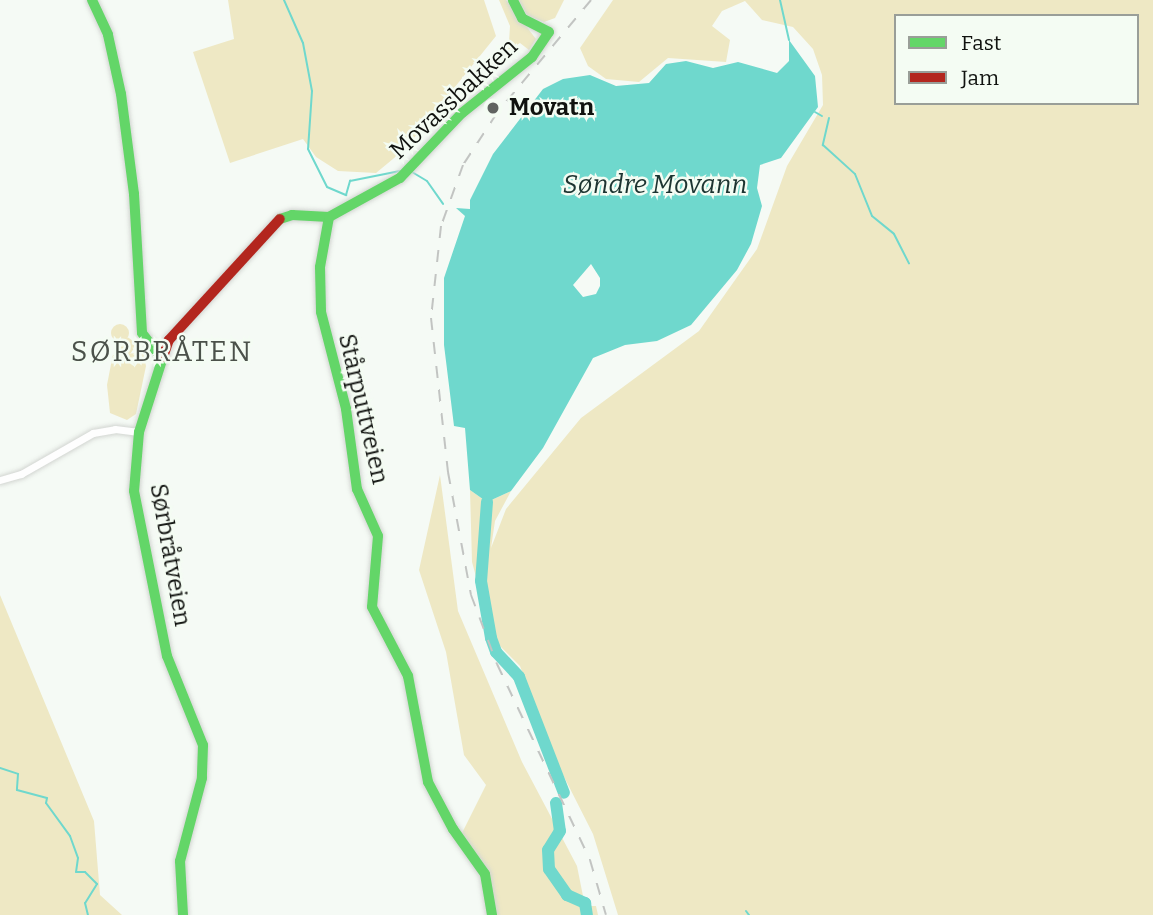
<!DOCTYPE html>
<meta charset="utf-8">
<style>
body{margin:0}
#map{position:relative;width:1153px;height:915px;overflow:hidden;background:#f5faf5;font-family:Bitter,serif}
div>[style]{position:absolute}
.green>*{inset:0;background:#eee8c4}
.round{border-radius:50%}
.water>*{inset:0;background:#6fd8cd}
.stream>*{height:2px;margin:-1px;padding:0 1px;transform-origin:1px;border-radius:1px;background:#6fd8cd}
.river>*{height:12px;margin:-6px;padding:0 6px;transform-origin:6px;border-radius:6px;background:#6fd8cd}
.roads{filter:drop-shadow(0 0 2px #d2d5d1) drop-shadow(0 0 2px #d2d5d1)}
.street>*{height:7px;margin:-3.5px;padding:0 3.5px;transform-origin:3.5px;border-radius:3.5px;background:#fefefe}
.fast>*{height:10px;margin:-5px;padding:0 5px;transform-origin:5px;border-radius:5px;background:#63d668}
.jam>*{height:10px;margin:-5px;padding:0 5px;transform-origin:5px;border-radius:5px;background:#b3261e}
.rail>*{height:2px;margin-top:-1px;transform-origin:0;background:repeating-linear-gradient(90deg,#c2c4c2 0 12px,transparent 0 24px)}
.dots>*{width:19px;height:19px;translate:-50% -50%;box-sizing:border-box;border:4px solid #f4fcf3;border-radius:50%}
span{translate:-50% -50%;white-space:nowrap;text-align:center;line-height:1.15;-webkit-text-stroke:5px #f4fcf3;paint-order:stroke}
.street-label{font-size:24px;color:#10120f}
.poi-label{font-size:24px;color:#10120f;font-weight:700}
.left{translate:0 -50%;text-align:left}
.water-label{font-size:26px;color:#1c3431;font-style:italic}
.quarter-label{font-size:28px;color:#4b514a;letter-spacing:2px}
.legend{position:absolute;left:894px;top:14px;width:245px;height:91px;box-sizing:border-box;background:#f4fcf3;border:2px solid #999e98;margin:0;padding:9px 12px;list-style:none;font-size:21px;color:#10120f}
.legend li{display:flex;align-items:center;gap:14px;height:35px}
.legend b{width:35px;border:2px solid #999e98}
</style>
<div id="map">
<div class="green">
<i style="clip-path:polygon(228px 0,484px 0,496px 36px,405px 149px,376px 173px,338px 171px,316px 157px,303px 139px,230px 163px,193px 52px,234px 39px)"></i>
<i style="clip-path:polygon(499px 0,506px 0,536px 39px,529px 50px,520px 43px,508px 50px,492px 70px,488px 67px,509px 42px,510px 26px)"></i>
<i style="clip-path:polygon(519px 0,564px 0,555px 18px,544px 22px,527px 15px)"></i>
<i style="clip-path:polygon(evenodd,613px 0,1153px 0,1153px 915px,618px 915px,593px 834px,556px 761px,520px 666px,499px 645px,486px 600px,484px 606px,472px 562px,470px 490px,487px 502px,511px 491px,495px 521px,491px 548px,506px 509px,581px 418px,699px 331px,757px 249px,787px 166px,823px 105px,822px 75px,813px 49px,793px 27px,762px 20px,745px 1px,722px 11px,712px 26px,730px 40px,726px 62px,668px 58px,639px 82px,606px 79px,588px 66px,580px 48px,613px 0,896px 16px,1137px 16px,1137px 103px,896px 103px,896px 16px)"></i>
<i class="round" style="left:111px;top:324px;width:18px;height:18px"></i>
<i class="round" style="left:116px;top:337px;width:18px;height:18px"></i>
<i style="clip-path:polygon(143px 353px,146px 366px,136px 414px,127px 420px,110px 413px,107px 385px,113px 354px)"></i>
<i style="clip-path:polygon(440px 475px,458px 611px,522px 762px,577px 866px,585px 906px,596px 906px,598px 915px,494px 915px,482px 860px,460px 837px,486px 785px,464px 755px,446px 652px,419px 570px)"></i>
<i style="clip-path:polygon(0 595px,94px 821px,100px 895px,122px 915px,0 915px)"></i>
</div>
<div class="water">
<i style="clip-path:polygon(evenodd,789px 40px,815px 76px,818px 107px,781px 158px,760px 165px,757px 188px,762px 206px,751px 244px,737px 270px,691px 325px,657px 341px,625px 345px,593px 358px,543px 448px,511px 491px,487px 502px,470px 490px,465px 428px,454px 426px,444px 345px,444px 278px,465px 216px,456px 208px,470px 209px,470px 200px,493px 154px,543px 89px,563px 79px,590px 75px,616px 86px,649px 83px,666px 64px,686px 61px,713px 68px,738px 62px,777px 73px,789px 61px,789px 40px,591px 264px,600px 278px,600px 286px,596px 294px,583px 297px,573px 285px,591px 264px)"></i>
</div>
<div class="stream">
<i style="left:284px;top:0;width:47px;rotate:66.2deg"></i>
<i style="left:303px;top:43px;width:49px;rotate:79.4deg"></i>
<i style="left:312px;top:91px;width:58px;rotate:93.9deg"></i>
<i style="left:308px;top:149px;width:42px;rotate:63.4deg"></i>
<i style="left:327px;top:187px;width:21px;rotate:23deg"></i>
<i style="left:346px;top:195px;width:15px;rotate:-74deg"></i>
<i style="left:350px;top:181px;width:51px;rotate:-11.3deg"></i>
<i style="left:780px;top:0;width:41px;rotate:77.3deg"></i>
<i style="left:815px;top:112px;width:8px;rotate:30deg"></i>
<i style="left:829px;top:118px;width:28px;rotate:103deg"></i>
<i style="left:823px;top:145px;width:43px;rotate:42.2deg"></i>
<i style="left:855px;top:174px;width:45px;rotate:68deg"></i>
<i style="left:872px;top:216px;width:28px;rotate:39deg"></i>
<i style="left:894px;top:234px;width:33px;rotate:63deg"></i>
<i style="left:412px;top:172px;width:17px;rotate:31deg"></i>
<i style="left:427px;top:181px;width:28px;rotate:55deg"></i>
<i style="left:0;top:768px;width:19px;rotate:18deg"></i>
<i style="left:18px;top:774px;width:16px;rotate:94deg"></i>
<i style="left:17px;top:790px;width:31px;rotate:15deg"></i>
<i style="left:47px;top:798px;width:5px;rotate:101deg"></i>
<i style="left:46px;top:803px;width:41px;rotate:54deg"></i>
<i style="left:70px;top:836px;width:23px;rotate:70deg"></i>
<i style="left:78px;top:858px;width:14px;rotate:98deg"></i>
<i style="left:76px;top:872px;width:9px"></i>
<i style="left:85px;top:872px;width:17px;rotate:45deg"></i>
<i style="left:97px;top:884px;width:22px;rotate:122deg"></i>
<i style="left:85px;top:903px;width:12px;rotate:76deg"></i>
<i style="left:746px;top:911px;width:5px;rotate:53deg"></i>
</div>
<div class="river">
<i style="left:487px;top:502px;width:79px;rotate:94.3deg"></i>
<i style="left:481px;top:581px;width:58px;rotate:80deg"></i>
<i style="left:491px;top:638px;width:15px;rotate:70deg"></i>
<i style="left:496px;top:652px;width:34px;rotate:47deg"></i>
<i style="left:519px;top:677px;width:124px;rotate:68.8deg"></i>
<i style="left:556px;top:803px;width:28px;rotate:82deg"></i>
<i style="left:560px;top:831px;width:22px;rotate:122deg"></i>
<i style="left:548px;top:850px;width:19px;rotate:87deg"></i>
<i style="left:549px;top:869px;width:32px;rotate:55deg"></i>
<i style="left:567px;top:895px;width:20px;rotate:24deg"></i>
<i style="left:585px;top:903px;width:12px;rotate:81deg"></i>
</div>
<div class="roads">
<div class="street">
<i style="left:0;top:480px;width:22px;rotate:-16deg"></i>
<i style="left:21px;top:474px;width:83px;rotate:-29.7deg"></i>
<i style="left:93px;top:433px;width:22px;rotate:-10deg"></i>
<i style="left:115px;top:429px;width:24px;rotate:7deg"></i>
</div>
<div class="fast">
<i style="left:92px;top:0;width:38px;rotate:65deg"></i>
<i style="left:108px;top:35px;width:60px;rotate:77.6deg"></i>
<i style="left:121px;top:94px;width:101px;rotate:82.6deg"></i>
<i style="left:134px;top:194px;width:139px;rotate:86.7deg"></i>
<i style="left:142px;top:333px;width:33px;rotate:52deg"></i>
<i style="left:329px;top:217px;width:51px;rotate:100.2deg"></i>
<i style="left:320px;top:267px;width:45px;rotate:88.7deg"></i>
<i style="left:321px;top:312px;width:100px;rotate:75.5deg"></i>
<i style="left:346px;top:409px;width:81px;rotate:82.2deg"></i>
<i style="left:357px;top:489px;width:51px;rotate:65.9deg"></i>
<i style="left:378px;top:536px;width:71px;rotate:94.8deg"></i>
<i style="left:372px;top:607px;width:78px;rotate:62.4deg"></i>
<i style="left:408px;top:676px;width:108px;rotate:79.3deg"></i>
<i style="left:428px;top:782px;width:53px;rotate:62deg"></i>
<i style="left:453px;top:829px;width:55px;rotate:54.6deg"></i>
<i style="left:485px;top:874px;width:42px;rotate:80.3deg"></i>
<i style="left:280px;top:219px;width:13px;rotate:-18deg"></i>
<i style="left:292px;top:215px;width:37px;rotate:3deg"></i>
<i style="left:329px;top:217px;width:81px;rotate:-28.8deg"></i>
<i style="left:400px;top:178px;width:90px;rotate:-46.4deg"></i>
<i style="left:462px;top:113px;width:90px;rotate:-38.7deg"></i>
<i style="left:532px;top:57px;width:30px;rotate:-56deg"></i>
<i style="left:549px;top:32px;width:30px;rotate:-153deg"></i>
<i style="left:522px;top:18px;width:20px;rotate:-117deg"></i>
<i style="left:163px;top:357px;width:79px;rotate:107.7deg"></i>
<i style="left:139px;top:432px;width:59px;rotate:94.8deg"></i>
<i style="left:134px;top:491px;width:168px;rotate:78.7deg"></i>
<i style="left:167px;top:656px;width:96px;rotate:68deg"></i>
<i style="left:203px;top:745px;width:33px;rotate:92deg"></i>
<i style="left:202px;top:778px;width:86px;rotate:104.8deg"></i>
<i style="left:180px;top:861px;width:54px;rotate:86.8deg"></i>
</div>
<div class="jam">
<i style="left:163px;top:357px;width:18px;rotate:-71deg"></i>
<i style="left:169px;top:340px;width:164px;rotate:-47.5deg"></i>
</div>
</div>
<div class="rail">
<i style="left:591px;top:0;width:147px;rotate:129.8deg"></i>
<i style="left:497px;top:113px;width:62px;rotate:123.2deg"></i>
<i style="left:463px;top:165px;width:65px;rotate:109.8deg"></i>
<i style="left:441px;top:226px;width:93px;rotate:96.2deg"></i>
<i style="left:431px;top:318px;width:155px;rotate:83.7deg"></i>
<i style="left:448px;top:472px;width:125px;rotate:79.4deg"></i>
<i style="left:471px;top:595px;width:74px;rotate:69.4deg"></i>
<i style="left:497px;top:664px;width:217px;rotate:64.6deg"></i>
<i style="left:590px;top:860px;width:57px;rotate:73.8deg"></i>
</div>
<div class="dots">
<i style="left:493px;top:108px;background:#606360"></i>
</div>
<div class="street-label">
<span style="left:454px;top:99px;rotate:-43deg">Movassbakken</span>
<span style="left:363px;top:409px;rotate:77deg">Stårputtveien</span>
<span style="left:170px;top:555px;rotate:80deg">Sørbråtveien</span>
</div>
<div class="poi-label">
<span class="left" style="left:509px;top:108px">Movatn</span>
</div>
<div class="water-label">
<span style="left:655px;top:185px">Søndre Movann</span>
</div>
<div class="quarter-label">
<span style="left:162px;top:352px">SØRBRÅTEN</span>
</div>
<ul class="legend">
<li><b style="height:9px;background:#63d668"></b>Fast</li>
<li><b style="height:9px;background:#b3261e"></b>Jam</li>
</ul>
</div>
